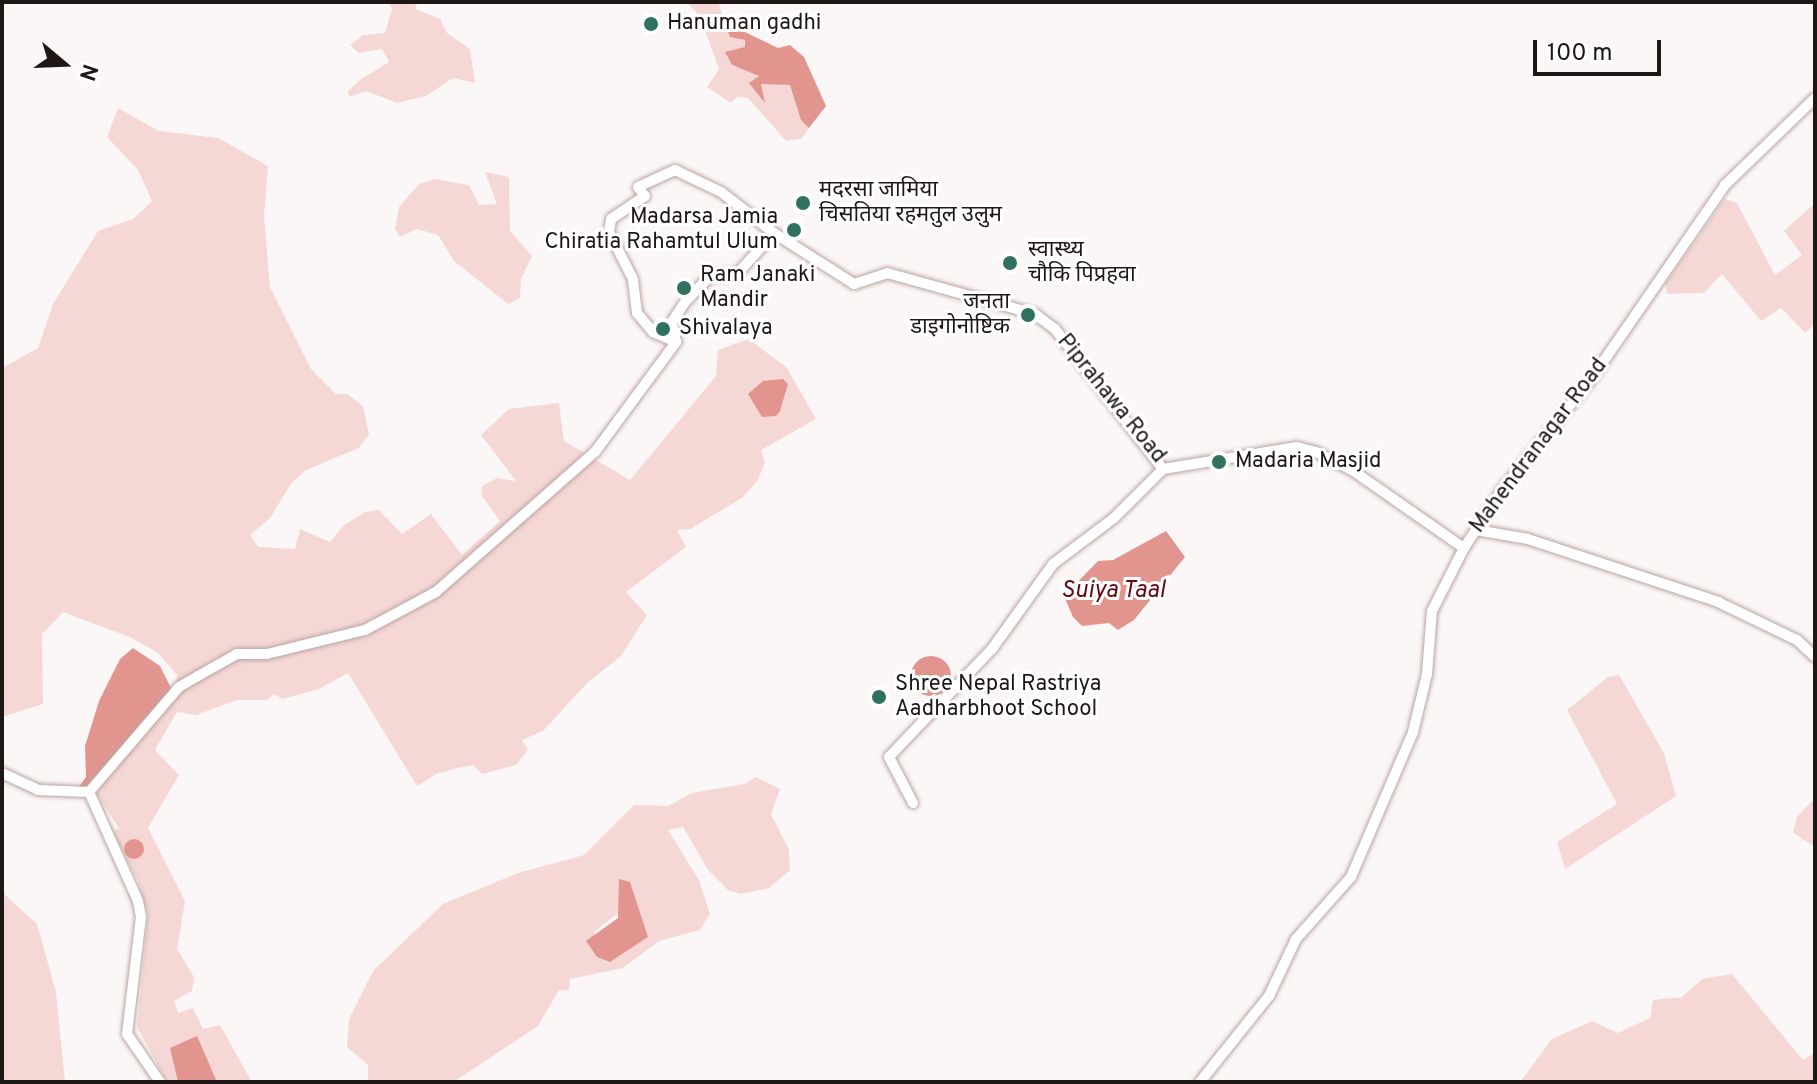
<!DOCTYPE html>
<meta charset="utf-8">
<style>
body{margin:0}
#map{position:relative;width:1817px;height:1084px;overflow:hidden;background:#fcf7f7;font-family:Overpass,"Noto Sans Devanagari",sans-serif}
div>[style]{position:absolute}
.green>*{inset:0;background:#f5d8d5}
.water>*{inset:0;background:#e2958f}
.round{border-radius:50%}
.roads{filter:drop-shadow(0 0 2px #bba4a2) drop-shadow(0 0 2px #bba4a2)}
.minor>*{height:10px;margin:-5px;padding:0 5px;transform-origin:5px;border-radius:5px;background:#fff}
.dots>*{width:22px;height:22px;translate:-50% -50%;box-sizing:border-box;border:4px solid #fff;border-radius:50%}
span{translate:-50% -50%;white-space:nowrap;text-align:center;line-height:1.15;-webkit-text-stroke:6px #fff;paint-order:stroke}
.poi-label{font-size:22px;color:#1f1616}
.left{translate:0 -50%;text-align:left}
.right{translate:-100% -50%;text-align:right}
.street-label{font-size:22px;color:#1f1616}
.water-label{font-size:24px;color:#650810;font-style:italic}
.frame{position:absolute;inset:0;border:4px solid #1f1616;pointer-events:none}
.north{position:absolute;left:24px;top:24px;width:80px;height:80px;-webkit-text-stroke:6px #fff;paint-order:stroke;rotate:109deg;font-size:22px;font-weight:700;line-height:32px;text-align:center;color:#1f1616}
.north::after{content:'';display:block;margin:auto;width:28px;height:36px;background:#1f1616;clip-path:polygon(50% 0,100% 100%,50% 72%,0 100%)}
.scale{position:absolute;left:1533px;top:40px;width:128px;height:36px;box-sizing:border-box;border:4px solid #1f1616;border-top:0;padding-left:10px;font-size:24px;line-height:28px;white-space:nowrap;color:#1f1616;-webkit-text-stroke:6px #fff;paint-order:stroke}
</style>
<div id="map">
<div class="green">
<i style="clip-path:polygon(388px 2px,418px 2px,415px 9px,440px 19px,447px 33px,470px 49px,475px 83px,453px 78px,426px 96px,397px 103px,366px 91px,349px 97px,348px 91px,361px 79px,389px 62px,382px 49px,359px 53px,350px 45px,363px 35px,385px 33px,392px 9px)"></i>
<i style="clip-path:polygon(687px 2px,718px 2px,730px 37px,745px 40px,746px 47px,726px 53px,732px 66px,755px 72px,762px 91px,761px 84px,766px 82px,790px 85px,809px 128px,802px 138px,786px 141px,748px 98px,737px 97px,731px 103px,707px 87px,719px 69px,700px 17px)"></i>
<i style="clip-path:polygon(118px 108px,159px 131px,218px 138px,268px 166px,264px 216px,270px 287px,311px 369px,336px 394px,347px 394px,363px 406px,369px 434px,359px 448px,306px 470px,291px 484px,270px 518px,250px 535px,258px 547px,295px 549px,300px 529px,330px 542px,343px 526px,365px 512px,379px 510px,402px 534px,431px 514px,462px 555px,500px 521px,481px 495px,482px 486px,497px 478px,516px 481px,481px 435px,509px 409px,559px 403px,564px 441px,630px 480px,716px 376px,718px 350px,749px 339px,787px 368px,816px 419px,761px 450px,765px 462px,758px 480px,742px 498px,690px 529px,677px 530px,686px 547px,626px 592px,647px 615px,621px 656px,588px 682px,543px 731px,522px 740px,528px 750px,516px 765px,482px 774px,473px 765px,457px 768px,436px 774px,417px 786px,348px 673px,319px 689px,282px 699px,274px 694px,267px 700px,237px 700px,196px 715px,177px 712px,155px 750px,179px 775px,148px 828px,185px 901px,177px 949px,194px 977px,192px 991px,174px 1001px,178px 1013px,193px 1008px,203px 1029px,220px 1025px,252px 1082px,167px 1082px,137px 1027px,148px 915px,138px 881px,113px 832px,119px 828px,97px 795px,102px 777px,170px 697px,178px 676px,158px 653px,132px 638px,63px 612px,42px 634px,43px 704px,2px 717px,2px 368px,38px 348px,53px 304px,98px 231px,133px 219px,152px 201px,138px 170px,107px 137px)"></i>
<i style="clip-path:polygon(485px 172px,509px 177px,510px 231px,532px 256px,521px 279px,520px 298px,508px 304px,454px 261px,438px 235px,417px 229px,400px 237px,395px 229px,399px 207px,419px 184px,435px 179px,469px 185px,479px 205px,497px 204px)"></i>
<i style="clip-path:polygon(1725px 199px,1737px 203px,1775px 275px,1802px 255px,1784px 231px,1815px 203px,1815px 324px,1805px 333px,1781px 308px,1761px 321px,1722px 274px,1704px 293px,1667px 294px,1665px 284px)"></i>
<i style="clip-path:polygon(1619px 675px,1664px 753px,1676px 796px,1565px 869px,1557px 842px,1617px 804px,1567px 710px,1608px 677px)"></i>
<i style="clip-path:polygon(evenodd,756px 777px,780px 789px,771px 814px,789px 850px,790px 870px,769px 888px,741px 894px,728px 890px,708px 870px,683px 827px,668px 830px,699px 880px,710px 914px,700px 930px,659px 941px,623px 968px,570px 979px,569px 990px,559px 990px,538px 1026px,455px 1081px,368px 1082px,368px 1065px,347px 1047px,349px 1019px,373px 971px,443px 904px,518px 873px,584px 855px,634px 805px,668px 806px,692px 793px,745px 784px,756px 777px,622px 910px,610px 962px,594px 932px,622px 910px)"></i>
<i style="clip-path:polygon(1815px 798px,1815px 847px,1793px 833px,1797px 817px)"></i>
<i style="clip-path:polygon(2px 892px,37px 924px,56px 992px,65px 1082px,2px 1082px)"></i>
<i style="clip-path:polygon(1732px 974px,1803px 1060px,1815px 1053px,1815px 1082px,1520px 1082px,1552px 1039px,1592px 1021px,1618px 1033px,1650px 1018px,1653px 1000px,1682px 997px,1702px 979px)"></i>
</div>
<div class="water">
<i style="clip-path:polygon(724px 22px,778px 48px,790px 45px,804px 57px,826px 106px,809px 128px,801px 120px,790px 85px,761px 84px,765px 103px,749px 83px,759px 76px,732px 65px,725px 52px,745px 47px,745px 40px,730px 37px)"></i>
<i style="clip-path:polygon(783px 379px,788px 384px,780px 411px,776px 416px,762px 417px,748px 394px,763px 381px)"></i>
<i style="clip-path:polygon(1166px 531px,1185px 557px,1134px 620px,1118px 630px,1109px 623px,1082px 626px,1073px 617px,1064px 596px,1098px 561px,1113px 560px)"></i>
<i style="clip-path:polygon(133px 648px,160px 666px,172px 690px,90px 785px,78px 788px,86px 777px,85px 746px,99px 701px,120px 659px)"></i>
<i class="round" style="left:911px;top:656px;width:40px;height:40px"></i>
<i class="round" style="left:124px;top:839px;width:20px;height:20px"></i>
<i style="clip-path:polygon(619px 879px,630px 882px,648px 937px,610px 962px,597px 957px,586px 941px,618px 918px)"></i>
<i style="clip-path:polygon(197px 1036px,217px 1082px,178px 1082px,170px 1048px)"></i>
</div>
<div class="roads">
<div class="minor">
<i style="left:676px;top:342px;width:20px;rotate:-101deg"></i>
<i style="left:672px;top:322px;width:24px;rotate:-57deg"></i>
<i style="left:685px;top:302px;width:35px;rotate:-46deg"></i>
<i style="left:709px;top:277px;width:29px;rotate:-8deg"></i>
<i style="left:738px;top:273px;width:54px;rotate:-48deg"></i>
<i style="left:774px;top:233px;width:95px;rotate:32.5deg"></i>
<i style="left:854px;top:284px;width:35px;rotate:-18deg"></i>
<i style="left:887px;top:273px;width:154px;rotate:15.5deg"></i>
<i style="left:1035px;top:314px;width:25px;rotate:37deg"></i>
<i style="left:1055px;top:329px;width:177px;rotate:52.4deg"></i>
<i style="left:1163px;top:469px;width:136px;rotate:-9.3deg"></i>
<i style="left:1297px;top:447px;width:20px;rotate:15deg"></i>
<i style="left:1316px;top:452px;width:40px;rotate:26.6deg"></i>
<i style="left:1352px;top:470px;width:136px;rotate:34.9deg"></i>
<i style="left:676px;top:342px;width:25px;rotate:-157deg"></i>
<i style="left:653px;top:332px;width:25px;rotate:-130deg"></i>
<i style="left:637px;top:313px;width:34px;rotate:-97deg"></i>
<i style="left:633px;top:279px;width:53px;rotate:-117.1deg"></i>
<i style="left:609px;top:232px;width:13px;rotate:-81deg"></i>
<i style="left:611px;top:219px;width:41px;rotate:-34.1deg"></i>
<i style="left:645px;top:196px;width:11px;rotate:-128deg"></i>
<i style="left:638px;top:187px;width:41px;rotate:-24.7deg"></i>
<i style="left:675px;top:170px;width:51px;rotate:25.6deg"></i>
<i style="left:721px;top:192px;width:67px;rotate:37.7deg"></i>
<i style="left:1476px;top:530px;width:53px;rotate:9.8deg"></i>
<i style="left:1528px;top:539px;width:200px;rotate:18.3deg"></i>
<i style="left:1718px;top:602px;width:88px;rotate:25.7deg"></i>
<i style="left:1797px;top:640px;width:25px;rotate:43deg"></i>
<i style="left:2px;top:773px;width:40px;rotate:25deg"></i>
<i style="left:38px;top:790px;width:51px;rotate:2.2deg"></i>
<i style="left:913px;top:803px;width:52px;rotate:-117.6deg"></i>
<i style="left:889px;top:757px;width:149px;rotate:-46.4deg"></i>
<i style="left:992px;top:649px;width:105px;rotate:-54.3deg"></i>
<i style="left:1053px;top:564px;width:76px;rotate:-37deg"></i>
<i style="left:1114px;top:518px;width:69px;rotate:-45deg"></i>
<i style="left:160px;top:1082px;width:58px;rotate:-124.5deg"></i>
<i style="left:127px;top:1034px;width:118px;rotate:-83.2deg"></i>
<i style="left:141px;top:917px;width:16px;rotate:-101deg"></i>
<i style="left:138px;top:901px;width:120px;rotate:-114.2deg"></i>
<i style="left:89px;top:792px;width:138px;rotate:-49.4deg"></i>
<i style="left:179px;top:687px;width:22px;rotate:-30deg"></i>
<i style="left:198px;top:676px;width:45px;rotate:-29.4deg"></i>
<i style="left:237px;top:654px;width:30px"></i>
<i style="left:267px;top:654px;width:101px;rotate:-13.8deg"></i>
<i style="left:365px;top:630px;width:81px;rotate:-28.2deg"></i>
<i style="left:436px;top:592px;width:212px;rotate:-41.4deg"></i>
<i style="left:595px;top:452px;width:137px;rotate:-53.6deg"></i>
<i style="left:1200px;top:1082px;width:110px;rotate:-51.3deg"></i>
<i style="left:1269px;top:996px;width:63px;rotate:-64.7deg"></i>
<i style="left:1296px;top:939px;width:83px;rotate:-48.4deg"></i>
<i style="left:1351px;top:877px;width:158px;rotate:-66.8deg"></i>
<i style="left:1413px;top:732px;width:60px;rotate:-76.4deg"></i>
<i style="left:1427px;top:674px;width:63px;rotate:-85.5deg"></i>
<i style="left:1432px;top:611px;width:71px;rotate:-63.1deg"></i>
<i style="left:1464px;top:548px;width:69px;rotate:-56.8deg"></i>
<i style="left:1502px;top:490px;width:144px;rotate:-51.2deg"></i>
<i style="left:1592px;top:378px;width:234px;rotate:-55.4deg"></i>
<i style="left:1725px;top:185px;width:125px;rotate:-44deg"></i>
</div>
</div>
<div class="dots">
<i style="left:651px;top:24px;background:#307161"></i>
<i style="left:803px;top:203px;background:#307161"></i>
<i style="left:794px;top:230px;background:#307161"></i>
<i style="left:1010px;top:263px;background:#307161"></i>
<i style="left:684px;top:288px;background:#307161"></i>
<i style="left:1028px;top:315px;background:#307161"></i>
<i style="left:663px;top:329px;background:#307161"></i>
<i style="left:1219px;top:462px;background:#307161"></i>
<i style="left:879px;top:697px;background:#307161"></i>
</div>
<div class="poi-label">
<span class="left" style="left:667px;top:24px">Hanuman gadhi</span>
<span class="left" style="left:819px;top:203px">मदरसा जामिया<br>चिसतिया रहमतुल उलुम</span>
<span class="right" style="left:778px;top:230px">Madarsa Jamia<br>Chiratia Rahamtul Ulum</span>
<span class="left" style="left:1028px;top:263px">स्वास्थ्य<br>चाैकि पिप्रहवा</span>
<span class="left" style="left:700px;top:288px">Ram Janaki<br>Mandir</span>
<span class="right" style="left:1010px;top:315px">जनता<br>डाइगोनोष्टिक</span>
<span class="left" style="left:679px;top:329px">Shivalaya</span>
<span class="left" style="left:1235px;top:462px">Madaria Masjid</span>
<span class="left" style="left:895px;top:697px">Shree Nepal Rastriya<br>Aadharbhoot School</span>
</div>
<div class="street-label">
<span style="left:1111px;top:399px;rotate:51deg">Piprahawa Road</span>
<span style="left:1539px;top:446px;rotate:-53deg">Mahendranagar Road</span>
</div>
<div class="water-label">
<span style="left:1113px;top:592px">Suiya Taal</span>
</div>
<div class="frame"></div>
<div class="north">N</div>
<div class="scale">100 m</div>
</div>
